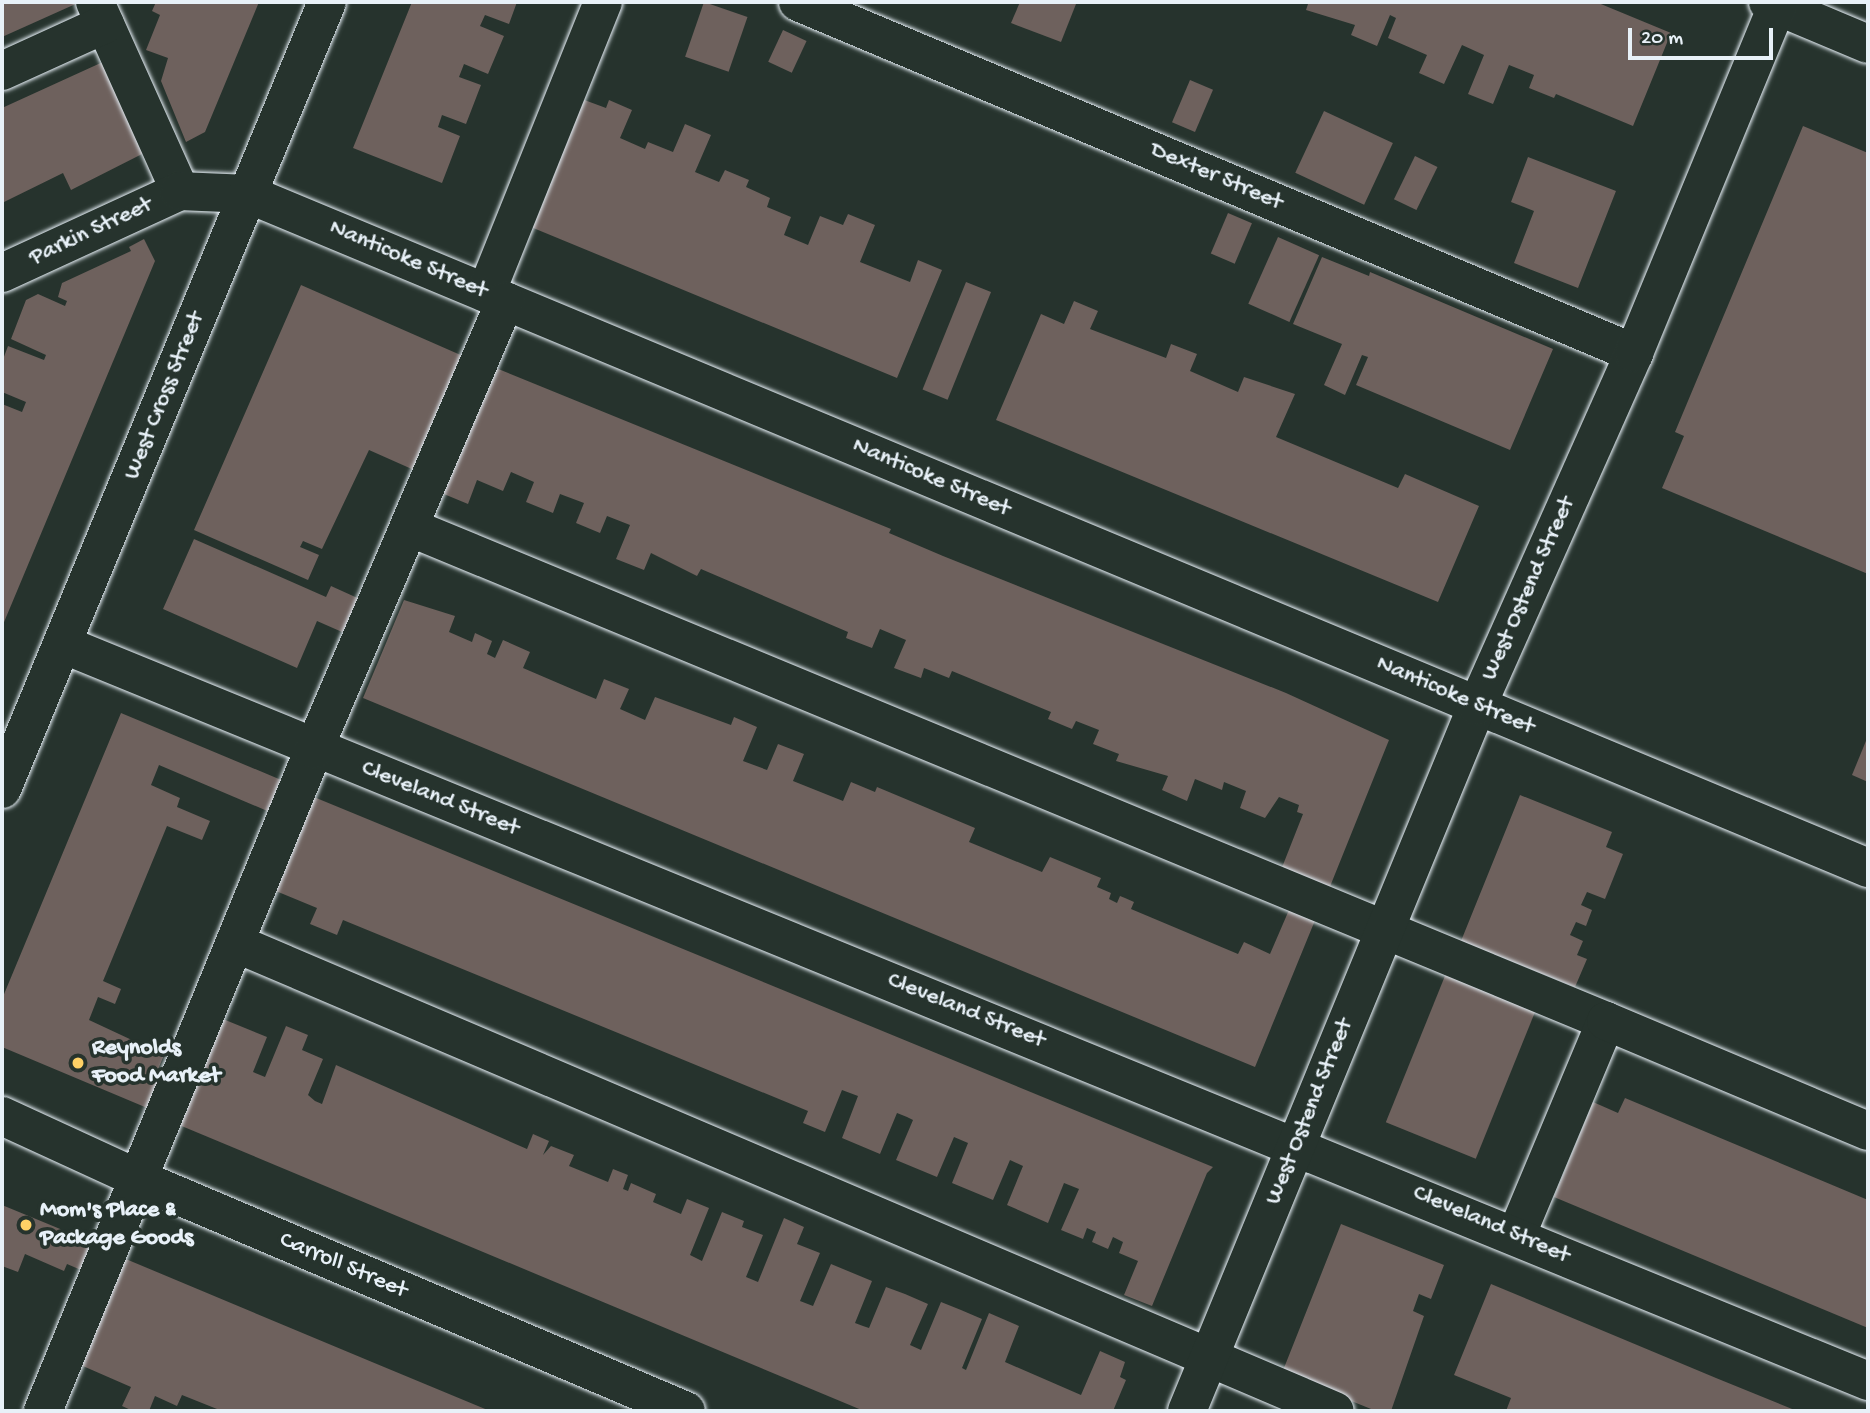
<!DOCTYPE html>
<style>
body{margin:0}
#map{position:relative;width:1870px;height:1413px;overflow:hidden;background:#26332d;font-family:"Gochi Hand",sans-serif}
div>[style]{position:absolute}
.building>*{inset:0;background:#6e615d;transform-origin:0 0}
.roads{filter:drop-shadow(0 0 2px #e8f1f8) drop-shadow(0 0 2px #e8f1f8)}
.minor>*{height:38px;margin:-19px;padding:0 19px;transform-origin:19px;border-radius:19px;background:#26332d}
.dots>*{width:19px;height:19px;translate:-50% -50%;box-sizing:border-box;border:4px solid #26332d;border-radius:50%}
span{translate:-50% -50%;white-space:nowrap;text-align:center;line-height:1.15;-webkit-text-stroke:7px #26332d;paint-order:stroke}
.street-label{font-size:24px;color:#e8f1f8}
.poi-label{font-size:24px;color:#e8f1f8;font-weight:700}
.left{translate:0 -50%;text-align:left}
.frame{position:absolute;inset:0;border:4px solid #e8f1f8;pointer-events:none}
.scale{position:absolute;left:1628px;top:28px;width:145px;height:32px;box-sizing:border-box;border:4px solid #e8f1f8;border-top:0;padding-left:9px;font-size:21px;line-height:24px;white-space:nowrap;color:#e8f1f8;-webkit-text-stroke:5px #26332d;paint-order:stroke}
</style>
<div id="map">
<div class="building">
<i style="clip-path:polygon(2px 2px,80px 2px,2px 37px)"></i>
<i style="clip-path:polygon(156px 2px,259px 2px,205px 132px,186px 142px,161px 81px,168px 58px,146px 50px,160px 15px,152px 11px)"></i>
<i style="clip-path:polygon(412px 2px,517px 2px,509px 24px,485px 15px,480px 26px,504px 36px,488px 74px,464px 64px,459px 77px,481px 85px,466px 124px,442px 115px,438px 127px,460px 136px,442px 183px,353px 148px)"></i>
<i style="left:704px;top:2px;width:46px;height:58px;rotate:19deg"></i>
<i style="clip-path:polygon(1020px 2px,1076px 4px,1061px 42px,1011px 23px)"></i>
<i style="clip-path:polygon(1304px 2px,1596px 2px,1671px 33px,1633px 126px,1556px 94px,1554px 98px,1529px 88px,1534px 75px,1509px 65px,1493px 104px,1468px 94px,1484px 55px,1462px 45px,1444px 84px,1419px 73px,1427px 55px,1388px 38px,1396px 18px,1390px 15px,1377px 46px,1351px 35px,1355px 25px,1306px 10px,1308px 4px)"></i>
<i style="left:783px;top:30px;width:26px;height:35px;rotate:25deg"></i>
<i style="clip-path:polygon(105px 61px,148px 151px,71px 190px,63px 173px,2px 203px,2px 108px)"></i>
<i style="left:1190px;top:80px;width:25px;height:46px;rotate:23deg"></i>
<i style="clip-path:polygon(579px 98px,606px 108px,609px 100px,632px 110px,620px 138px,645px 149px,648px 142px,673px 152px,685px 124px,711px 135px,695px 172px,719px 182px,725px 170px,749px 180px,746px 187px,770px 198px,767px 207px,791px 217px,784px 235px,808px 245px,820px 216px,843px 225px,848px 214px,875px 225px,860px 262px,910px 282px,918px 260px,942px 270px,897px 378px,526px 225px)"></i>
<i style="left:1324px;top:111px;width:76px;height:68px;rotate:25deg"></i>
<i style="clip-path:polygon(1803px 126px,1868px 153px,1868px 574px,1662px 488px,1684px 436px,1675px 432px)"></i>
<i style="left:1415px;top:156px;width:25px;height:48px;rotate:26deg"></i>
<i style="clip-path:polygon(1528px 157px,1616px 191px,1578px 288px,1514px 263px,1534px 211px,1511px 202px)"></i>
<i style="left:1228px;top:213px;width:26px;height:44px;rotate:23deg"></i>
<i style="left:1278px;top:237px;width:45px;height:73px;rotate:24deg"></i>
<i style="clip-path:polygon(144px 239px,155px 261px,2px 627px,2px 404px,22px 412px,26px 402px,2px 392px,2px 362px,8px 346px,44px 360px,46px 355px,11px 339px,26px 300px,38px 294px,65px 306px,67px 301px,58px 297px,62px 283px,131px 251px,129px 247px)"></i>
<i style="clip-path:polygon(1322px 257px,1369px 276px,1370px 272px,1553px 349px,1510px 450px,1356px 385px,1368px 357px,1362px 355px,1345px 395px,1324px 385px,1342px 344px,1293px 324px)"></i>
<i style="left:966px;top:282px;width:27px;height:116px;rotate:22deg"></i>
<i style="clip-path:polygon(301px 285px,472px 360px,423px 474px,369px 450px,322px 549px,303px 541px,300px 547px,319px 555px,308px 580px,194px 530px)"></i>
<i style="clip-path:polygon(1074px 301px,1098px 311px,1090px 329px,1166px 358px,1171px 344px,1197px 354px,1190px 371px,1238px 392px,1244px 377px,1295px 394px,1276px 437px,1398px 488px,1405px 474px,1479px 506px,1438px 602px,996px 420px,1041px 314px,1064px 324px)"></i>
<i style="clip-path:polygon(491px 366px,891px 529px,889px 533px,943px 556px,1286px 693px,1389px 740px,1327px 894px,1279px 875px,1303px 814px,1297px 812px,1299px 805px,1279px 797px,1265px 818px,1240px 808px,1246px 791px,1224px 782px,1222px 790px,1195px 779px,1187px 801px,1162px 790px,1168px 776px,1116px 761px,1119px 754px,1093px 744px,1099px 730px,1076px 721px,1072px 729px,1048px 719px,1051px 712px,952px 671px,949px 678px,924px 668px,921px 678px,894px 668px,906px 640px,880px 629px,872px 648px,846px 638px,848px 632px,701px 569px,697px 576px,651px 553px,644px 570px,616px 559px,630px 525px,607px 516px,600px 533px,576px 523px,584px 503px,560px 494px,553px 513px,526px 502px,534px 482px,511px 472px,503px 491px,477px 480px,468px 504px,439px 492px)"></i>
<i style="clip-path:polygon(194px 539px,326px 597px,331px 586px,373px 605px,358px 639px,317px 621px,297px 668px,163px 609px)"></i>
<i style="clip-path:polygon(404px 600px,455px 616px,449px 632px,472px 642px,475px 633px,492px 641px,487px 654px,495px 658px,503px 640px,530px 652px,523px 668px,572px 689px,596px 699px,604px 679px,629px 689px,620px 709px,645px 720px,655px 697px,731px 725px,734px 717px,757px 727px,743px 761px,767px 770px,778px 744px,804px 754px,793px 781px,843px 801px,851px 782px,875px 792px,877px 787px,975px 828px,969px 842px,1042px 872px,1050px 857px,1101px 878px,1097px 887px,1111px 893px,1109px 899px,1117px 903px,1120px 896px,1125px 898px,1134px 902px,1131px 909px,1238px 954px,1244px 942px,1270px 954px,1292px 903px,1318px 913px,1255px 1067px,363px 698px)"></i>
<i style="clip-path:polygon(121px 713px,286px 782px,272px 813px,159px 765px,151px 785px,180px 798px,177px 807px,210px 821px,202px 840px,167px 826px,103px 981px,121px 989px,115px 1004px,98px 997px,89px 1020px,164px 1055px,154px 1079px,164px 1083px,152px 1110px,2px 1047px,2px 999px)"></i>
<i style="clip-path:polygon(1868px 736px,1868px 782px,1852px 775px)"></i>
<i style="clip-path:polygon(309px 795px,1213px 1167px,1207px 1173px,1152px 1306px,1124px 1295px,1138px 1261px,1119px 1253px,1123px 1242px,1113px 1237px,1108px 1249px,1092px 1242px,1096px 1232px,1087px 1228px,1083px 1239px,1061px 1230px,1079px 1189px,1064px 1183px,1048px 1223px,1007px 1205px,1023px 1166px,1010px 1160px,993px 1200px,952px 1183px,968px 1143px,954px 1137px,937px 1177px,896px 1160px,913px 1120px,907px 1117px,897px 1113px,880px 1154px,842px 1138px,858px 1096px,842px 1090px,825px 1132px,803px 1123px,808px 1111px,343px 920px,337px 935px,310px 924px,317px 908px,271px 889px)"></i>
<i style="clip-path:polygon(1520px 795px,1612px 832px,1606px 847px,1623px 854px,1605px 899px,1587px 892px,1581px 905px,1592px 910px,1586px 926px,1576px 922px,1570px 935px,1583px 941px,1577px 955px,1587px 959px,1575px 987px,1461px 941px)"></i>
<i style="left:1451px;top:961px;width:97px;height:174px;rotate:22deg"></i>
<i style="clip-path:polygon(218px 1017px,267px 1037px,253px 1072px,265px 1077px,286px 1026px,308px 1035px,302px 1050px,323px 1059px,308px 1095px,315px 1101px,322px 1104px,336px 1065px,527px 1149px,533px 1134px,549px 1141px,543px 1155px,551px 1146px,574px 1155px,569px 1166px,608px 1182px,613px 1169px,628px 1175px,623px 1189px,628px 1191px,631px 1183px,656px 1194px,653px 1202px,681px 1214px,687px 1199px,709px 1208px,690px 1255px,702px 1261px,722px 1212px,744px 1221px,742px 1227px,763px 1235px,746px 1277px,758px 1282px,784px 1218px,804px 1227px,797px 1244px,820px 1253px,800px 1301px,813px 1306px,831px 1264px,872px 1281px,855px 1323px,863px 1326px,869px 1328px,886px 1287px,905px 1294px,928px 1304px,910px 1345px,921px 1350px,941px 1302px,961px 1310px,982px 1319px,962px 1368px,966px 1370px,989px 1313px,1019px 1326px,1005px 1362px,1081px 1395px,1100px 1351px,1125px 1362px,1120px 1377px,1126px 1380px,1113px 1411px,864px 1411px,172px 1122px)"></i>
<i style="clip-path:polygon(1625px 1098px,1868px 1200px,1868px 1328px,1554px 1197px,1593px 1102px,1618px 1113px)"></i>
<i style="clip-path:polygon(2px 1205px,99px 1245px,88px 1273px,67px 1264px,64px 1271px,25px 1254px,18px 1272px,2px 1266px)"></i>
<i style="clip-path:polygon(1341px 1224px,1444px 1265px,1431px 1299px,1419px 1294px,1413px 1311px,1424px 1316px,1391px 1411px,1376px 1411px,1282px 1373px)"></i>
<i style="clip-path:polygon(121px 1257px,372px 1362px,490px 1411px,222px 1411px,182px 1395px,177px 1406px,155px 1396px,149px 1411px,133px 1411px,122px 1406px,131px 1387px,76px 1363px)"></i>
<i style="clip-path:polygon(1491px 1284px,1716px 1378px,1797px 1411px,1506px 1411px,1511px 1398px,1454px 1375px)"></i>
</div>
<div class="roads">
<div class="minor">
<i style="left:95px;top:2px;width:207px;rotate:65.8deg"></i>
<i style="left:798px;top:2px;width:907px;rotate:22.78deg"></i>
<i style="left:1768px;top:2px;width:108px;rotate:22.8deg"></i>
<i style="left:2px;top:71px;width:113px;rotate:-24.5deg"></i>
<i style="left:2px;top:273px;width:196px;rotate:-24.7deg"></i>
<i style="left:180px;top:191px;width:68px;rotate:2.5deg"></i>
<i style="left:248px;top:194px;width:1755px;rotate:22.59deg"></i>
<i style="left:486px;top:293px;width:314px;rotate:-68.1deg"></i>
<i style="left:409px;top:527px;width:1295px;rotate:22.43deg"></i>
<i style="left:1606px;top:1021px;width:233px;rotate:112.7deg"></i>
<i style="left:62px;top:644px;width:1951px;rotate:22.2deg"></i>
<i style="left:2px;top:789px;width:851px;rotate:-67.56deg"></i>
<i style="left:235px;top:943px;width:1195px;rotate:23.05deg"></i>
<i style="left:1606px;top:1021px;width:284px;rotate:22.8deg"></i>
<i style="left:2px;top:1116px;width:151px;rotate:24.7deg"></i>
<i style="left:139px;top:1179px;width:594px;rotate:22.98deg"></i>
<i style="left:43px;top:1411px;width:715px;rotate:-67.74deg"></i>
<i style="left:314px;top:749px;width:487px;rotate:-66.9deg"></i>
<i style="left:1187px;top:1411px;width:762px;rotate:-67.64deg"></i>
<i style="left:1477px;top:706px;width:386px;rotate:-66deg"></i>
<i style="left:1634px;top:353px;width:380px;rotate:-67.6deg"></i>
</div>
</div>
<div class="dots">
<i style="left:78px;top:1063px;background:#ffd166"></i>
<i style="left:26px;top:1225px;background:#ffd166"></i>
</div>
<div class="street-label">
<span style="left:1216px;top:177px;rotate:23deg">Dexter Street</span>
<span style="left:91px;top:232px;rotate:-25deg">Parkin Street</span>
<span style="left:408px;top:260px;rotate:23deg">Nanticoke Street</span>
<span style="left:165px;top:396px;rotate:-68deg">West Cross Street</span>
<span style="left:931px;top:478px;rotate:23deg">Nanticoke Street</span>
<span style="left:1529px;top:589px;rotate:-66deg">West Ostend Street</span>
<span style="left:1455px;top:696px;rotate:23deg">Nanticoke Street</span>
<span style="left:440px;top:799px;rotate:22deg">Cleveland Street</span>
<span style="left:966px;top:1011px;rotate:22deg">Cleveland Street</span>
<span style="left:1310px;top:1112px;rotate:-68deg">West Ostend Street</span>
<span style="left:1491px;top:1225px;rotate:23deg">Cleveland Street</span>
<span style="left:343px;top:1266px;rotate:23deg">Carroll Street</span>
</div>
<div class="poi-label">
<span class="left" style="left:92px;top:1063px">Reynolds<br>Food Market</span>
<span class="left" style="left:40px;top:1225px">Mom's Place &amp;<br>Package Goods</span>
</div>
<div class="frame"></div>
<div class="scale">20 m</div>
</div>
